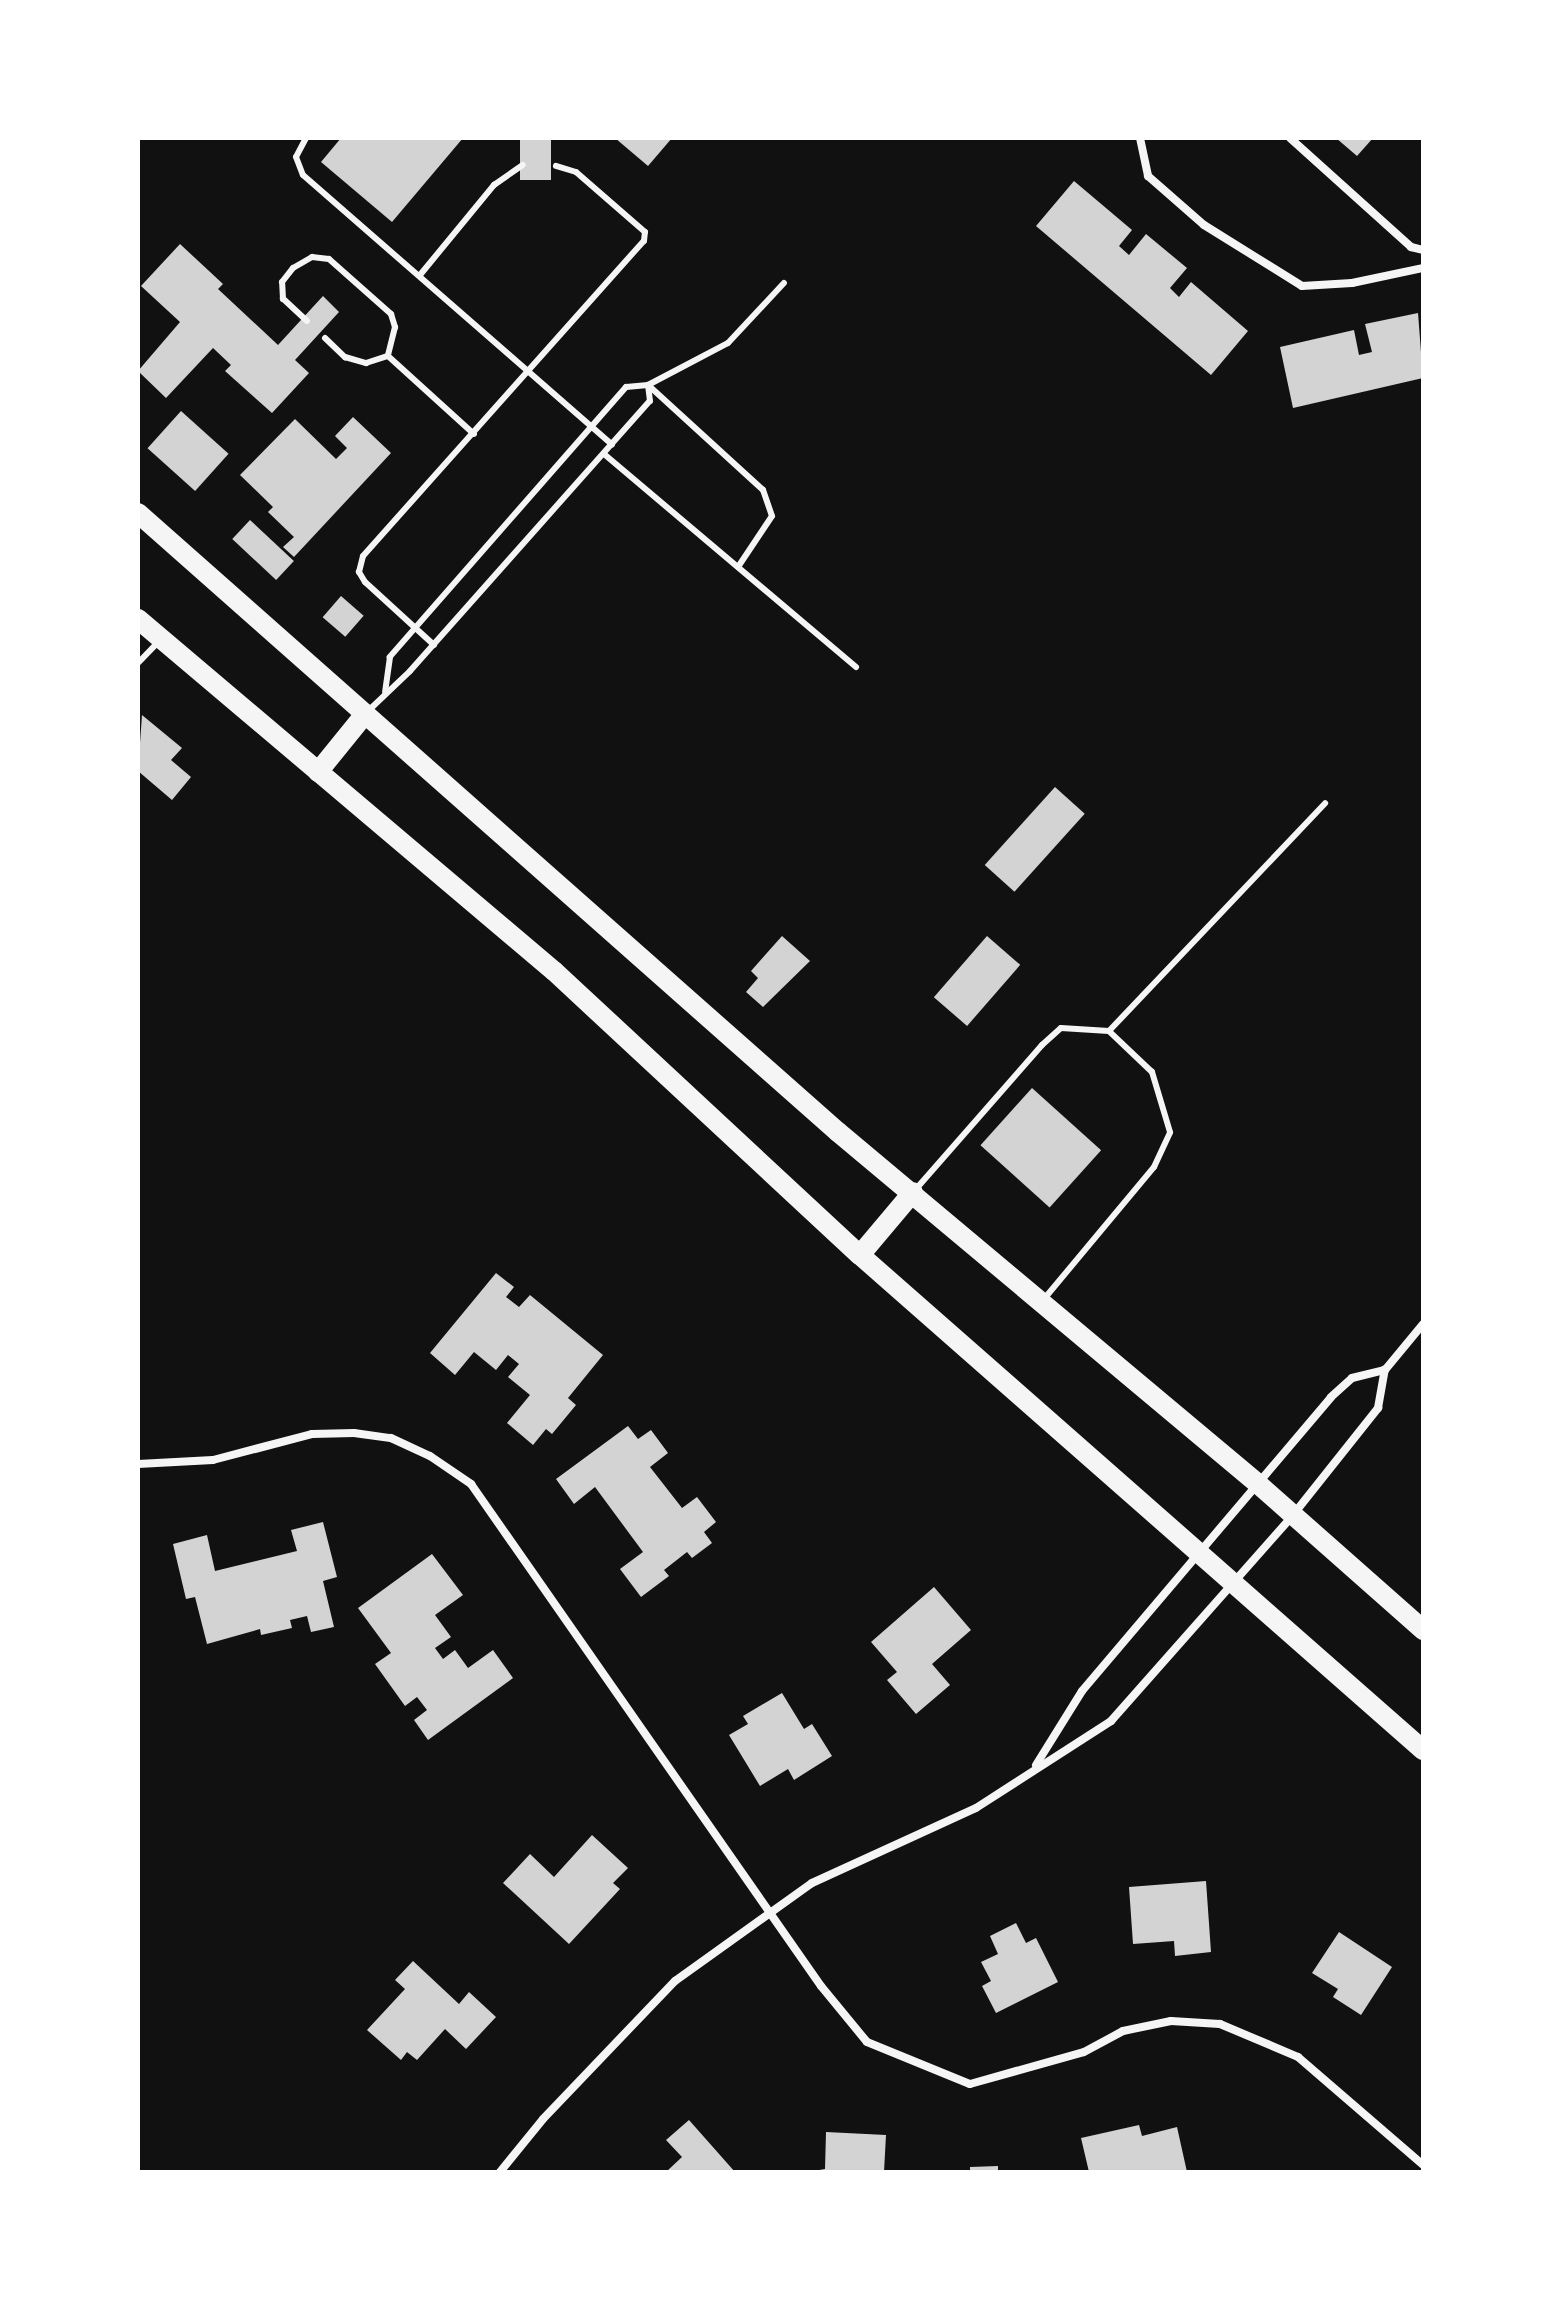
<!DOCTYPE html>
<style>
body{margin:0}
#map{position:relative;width:1561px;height:2310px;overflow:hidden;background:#111;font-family:"Fira Sans",sans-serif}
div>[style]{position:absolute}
.building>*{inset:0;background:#d3d3d3;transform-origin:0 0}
.service>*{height:6px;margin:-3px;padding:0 3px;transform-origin:3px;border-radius:3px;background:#f5f5f5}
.minor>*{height:8px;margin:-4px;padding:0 4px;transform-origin:4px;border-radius:4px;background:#f5f5f5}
.primary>*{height:20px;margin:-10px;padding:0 10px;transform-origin:10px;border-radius:10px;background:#f5f5f5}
span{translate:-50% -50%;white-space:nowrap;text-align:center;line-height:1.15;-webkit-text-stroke:8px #fff;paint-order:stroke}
.frame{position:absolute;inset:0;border:140px solid #fff;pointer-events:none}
</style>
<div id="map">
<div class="building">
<i style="clip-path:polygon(341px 138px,463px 138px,392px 222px,321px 162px)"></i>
<i style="left:520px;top:138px;width:31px;height:42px"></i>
<i style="clip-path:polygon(615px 138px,672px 138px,648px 166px)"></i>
<i style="clip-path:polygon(1336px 138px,1373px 138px,1357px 156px)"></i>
<i style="clip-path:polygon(1074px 181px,1132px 230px,1119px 246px,1129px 255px,1146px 234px,1187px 268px,1170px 288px,1179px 297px,1191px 282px,1248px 331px,1211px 375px,1036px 226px)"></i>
<i style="clip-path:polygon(180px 244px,223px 284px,218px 289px,278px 345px,323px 296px,339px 312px,295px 360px,309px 373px,272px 413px,225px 371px,231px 365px,213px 348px,166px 398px,138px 371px,180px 322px,141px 286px)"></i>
<i style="clip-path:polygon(1418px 313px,1423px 378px,1293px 408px,1280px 347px,1354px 330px,1359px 355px,1372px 352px,1365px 324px)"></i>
<i style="left:181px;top:411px;width:64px;height:50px;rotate:42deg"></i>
<i style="clip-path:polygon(353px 417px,391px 453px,294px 557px,283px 547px,294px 537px,268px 512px,273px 507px,240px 475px,295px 419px,336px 459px,347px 448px,335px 436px)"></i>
<i style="left:250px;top:520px;width:60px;height:26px;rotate:43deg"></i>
<i style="left:341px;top:596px;width:30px;height:28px;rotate:41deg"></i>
<i style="clip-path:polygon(142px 715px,182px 748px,171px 760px,191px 777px,172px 800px,138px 771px)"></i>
<i style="left:1055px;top:787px;width:40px;height:105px;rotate:42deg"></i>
<i style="clip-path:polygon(782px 936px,810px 961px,763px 1007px,746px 992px,758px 978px,751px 971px)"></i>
<i style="left:987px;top:936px;width:44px;height:81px;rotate:41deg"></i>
<i style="left:1032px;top:1088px;width:93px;height:77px;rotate:42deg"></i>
<i style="clip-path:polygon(496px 1273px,514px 1287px,506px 1297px,519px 1307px,530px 1295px,603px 1355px,568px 1398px,576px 1405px,552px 1434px,546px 1429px,533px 1445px,507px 1423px,530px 1395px,508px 1377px,519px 1364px,508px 1355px,496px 1370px,474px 1352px,455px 1375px,430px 1353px)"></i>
<i style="clip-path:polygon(628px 1426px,638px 1439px,651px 1430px,668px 1453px,650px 1467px,682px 1508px,697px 1497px,716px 1522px,704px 1532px,712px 1543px,692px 1558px,687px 1552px,664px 1570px,669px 1576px,641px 1597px,620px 1569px,643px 1552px,595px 1487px,574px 1504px,556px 1479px)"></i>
<i style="clip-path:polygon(323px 1522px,337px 1577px,323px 1581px,334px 1627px,311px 1632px,307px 1616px,290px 1620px,292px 1628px,261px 1635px,260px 1629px,207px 1644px,195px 1597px,186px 1599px,173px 1544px,207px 1535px,215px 1571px,297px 1551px,291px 1530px)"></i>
<i style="clip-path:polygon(432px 1554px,463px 1595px,435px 1615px,451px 1637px,435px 1648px,443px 1659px,455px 1650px,468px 1668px,493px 1650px,513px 1678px,428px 1740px,414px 1720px,427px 1710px,417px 1697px,405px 1706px,375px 1664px,391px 1653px,358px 1608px)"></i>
<i style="clip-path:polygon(934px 1587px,971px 1630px,932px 1664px,950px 1685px,916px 1714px,887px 1680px,897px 1672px,871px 1642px)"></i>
<i style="clip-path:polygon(782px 1693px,804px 1729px,812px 1724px,832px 1756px,794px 1780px,788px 1769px,760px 1786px,729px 1735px,748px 1724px,743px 1716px)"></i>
<i style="clip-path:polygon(592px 1835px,628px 1868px,613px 1883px,620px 1889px,569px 1944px,503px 1883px,530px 1854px,554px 1877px)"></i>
<i style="clip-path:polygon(1206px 1881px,1211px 1952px,1175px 1956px,1174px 1941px,1133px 1944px,1129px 1887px)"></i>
<i style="clip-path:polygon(1016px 1923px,1026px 1943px,1036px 1938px,1058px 1982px,996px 2013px,982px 1986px,991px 1981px,981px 1962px,998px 1954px,990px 1936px)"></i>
<i style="clip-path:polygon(1339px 1932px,1392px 1967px,1361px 2015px,1333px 1997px,1338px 1989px,1312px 1973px)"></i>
<i style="clip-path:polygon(413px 1961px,459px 2004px,469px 1992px,496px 2017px,466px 2049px,445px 2029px,417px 2060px,407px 2052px,401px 2060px,367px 2030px,405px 1989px,395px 1980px)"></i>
<i style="clip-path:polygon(689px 2120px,735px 2172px,666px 2172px,682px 2157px,666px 2140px)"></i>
<i style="clip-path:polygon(1139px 2125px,1142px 2136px,1177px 2127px,1187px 2172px,1089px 2172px,1081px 2138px)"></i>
<i style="clip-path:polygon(826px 2132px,886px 2135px,884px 2172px,808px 2172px,825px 2169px)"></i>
<i style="clip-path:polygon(998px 2166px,998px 2172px,970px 2172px,970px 2167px)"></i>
</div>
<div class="service">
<i style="left:306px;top:138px;width:21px;rotate:118deg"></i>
<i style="left:296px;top:157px;width:19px;rotate:69deg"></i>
<i style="left:303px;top:175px;width:410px;rotate:41.1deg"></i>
<i style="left:420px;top:275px;width:117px;rotate:-50.6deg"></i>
<i style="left:494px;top:185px;width:35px;rotate:-35deg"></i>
<i style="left:307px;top:321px;width:33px;rotate:-137deg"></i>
<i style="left:283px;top:299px;width:17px;rotate:-93deg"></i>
<i style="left:282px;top:282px;width:18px;rotate:-52deg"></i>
<i style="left:293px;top:268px;width:22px;rotate:-30deg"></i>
<i style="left:312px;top:257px;width:17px;rotate:7deg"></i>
<i style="left:329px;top:259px;width:83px;rotate:41.6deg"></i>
<i style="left:391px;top:314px;width:14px;rotate:73deg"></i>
<i style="left:395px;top:327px;width:30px;rotate:104deg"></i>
<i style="left:325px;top:338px;width:28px;rotate:44deg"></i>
<i style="left:345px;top:357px;width:22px;rotate:16deg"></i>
<i style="left:366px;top:363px;width:23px;rotate:-18deg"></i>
<i style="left:388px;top:356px;width:116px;rotate:42.2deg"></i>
<i style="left:604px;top:454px;width:330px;rotate:40.2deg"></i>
<i style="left:738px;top:567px;width:61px;rotate:-56.3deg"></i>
<i style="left:772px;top:516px;width:28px;rotate:-109deg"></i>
<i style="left:763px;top:490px;width:156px;rotate:-137.6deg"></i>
<i style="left:648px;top:385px;width:90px;rotate:-27.7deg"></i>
<i style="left:728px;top:343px;width:82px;rotate:-47deg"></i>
<i style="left:434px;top:645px;width:93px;rotate:-137.6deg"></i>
<i style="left:365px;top:582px;width:12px;rotate:-121deg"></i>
<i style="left:359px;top:572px;width:16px;rotate:-76deg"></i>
<i style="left:363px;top:556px;width:422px;rotate:-48.3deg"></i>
<i style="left:644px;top:241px;width:9px;rotate:-84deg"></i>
<i style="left:645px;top:232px;width:91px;rotate:-139deg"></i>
<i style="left:576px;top:172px;width:21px;rotate:-163deg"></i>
<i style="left:138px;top:663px;width:29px;rotate:-46deg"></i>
<i style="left:367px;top:712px;width:59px;rotate:-43.6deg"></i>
<i style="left:410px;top:671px;width:361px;rotate:-48.4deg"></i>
<i style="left:650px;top:401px;width:16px;rotate:-97deg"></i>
<i style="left:648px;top:385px;width:22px;rotate:175deg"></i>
<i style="left:626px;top:387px;width:359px;rotate:131.2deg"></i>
<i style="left:390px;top:657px;width:35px;rotate:98deg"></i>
<i style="left:916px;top:1189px;width:191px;rotate:-48.8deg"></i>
<i style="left:1042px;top:1045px;width:25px;rotate:-42deg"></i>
<i style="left:1061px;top:1028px;width:48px;rotate:3.6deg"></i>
<i style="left:1109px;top:1031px;width:314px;rotate:-46.5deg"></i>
<i style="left:1044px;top:1299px;width:172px;rotate:-50.2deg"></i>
<i style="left:1154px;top:1167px;width:38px;rotate:-65deg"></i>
<i style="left:1170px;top:1132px;width:63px;rotate:-106.7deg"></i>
<i style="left:1152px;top:1072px;width:59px;rotate:-136.4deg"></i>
</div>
<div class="minor">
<i style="left:1140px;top:138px;width:39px;rotate:78deg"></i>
<i style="left:1148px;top:176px;width:74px;rotate:41.2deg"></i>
<i style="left:1204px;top:225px;width:115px;rotate:31.9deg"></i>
<i style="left:1302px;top:286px;width:50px;rotate:-3.4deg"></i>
<i style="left:1352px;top:283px;width:73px;rotate:-11.9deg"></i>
<i style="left:1290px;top:138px;width:163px;rotate:42deg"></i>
<i style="left:1411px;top:247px;width:12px;rotate:14deg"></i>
<i style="left:138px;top:1464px;width:75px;rotate:-3.1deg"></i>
<i style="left:213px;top:1460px;width:102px;rotate:-14.7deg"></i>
<i style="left:312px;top:1434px;width:42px;rotate:-1.4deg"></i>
<i style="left:354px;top:1433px;width:37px;rotate:8deg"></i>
<i style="left:391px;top:1438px;width:43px;rotate:24.8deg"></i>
<i style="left:430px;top:1456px;width:50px;rotate:34.3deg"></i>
<i style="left:471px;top:1484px;width:612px;rotate:55.12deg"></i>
<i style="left:821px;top:1986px;width:72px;rotate:50.6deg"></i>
<i style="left:867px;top:2042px;width:111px;rotate:22.2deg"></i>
<i style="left:970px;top:2084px;width:118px;rotate:-15.7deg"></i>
<i style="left:1084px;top:2052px;width:44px;rotate:-28.3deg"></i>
<i style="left:1123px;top:2031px;width:49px;rotate:-11.8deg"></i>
<i style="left:1171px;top:2021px;width:49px;rotate:3.5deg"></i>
<i style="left:1220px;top:2024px;width:85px;rotate:22.9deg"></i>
<i style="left:1298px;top:2057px;width:165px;rotate:40.8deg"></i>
<i style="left:1036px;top:1765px;width:87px;rotate:-58.1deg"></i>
<i style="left:1082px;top:1691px;width:385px;rotate:-49.7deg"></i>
<i style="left:1331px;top:1397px;width:28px;rotate:-42deg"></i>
<i style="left:1352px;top:1378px;width:34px;rotate:-14deg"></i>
<i style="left:500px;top:2172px;width:68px;rotate:-50.9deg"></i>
<i style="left:543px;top:2119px;width:191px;rotate:-46.3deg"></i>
<i style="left:675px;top:1981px;width:168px;rotate:-35.6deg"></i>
<i style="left:812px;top:1883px;width:180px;rotate:-24.6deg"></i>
<i style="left:976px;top:1808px;width:161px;rotate:-32.8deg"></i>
<i style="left:1111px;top:1721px;width:275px;rotate:-48.5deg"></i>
<i style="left:1293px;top:1515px;width:137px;rotate:-51.5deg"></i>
<i style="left:1378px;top:1408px;width:39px;rotate:-80deg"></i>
<i style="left:1385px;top:1370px;width:60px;rotate:-50.4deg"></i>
</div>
<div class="primary">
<i style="left:138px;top:513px;width:934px;rotate:41.49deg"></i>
<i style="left:838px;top:1132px;width:547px;rotate:39.95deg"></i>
<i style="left:1257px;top:1483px;width:222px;rotate:41.5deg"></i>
<i style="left:138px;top:619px;width:545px;rotate:40.24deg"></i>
<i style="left:554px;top:971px;width:417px;rotate:42.9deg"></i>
<i style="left:860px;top:1255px;width:750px;rotate:41.32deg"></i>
<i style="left:318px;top:772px;width:75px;rotate:-51deg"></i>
<i style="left:860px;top:1255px;width:82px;rotate:-49.9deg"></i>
</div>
<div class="frame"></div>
</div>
